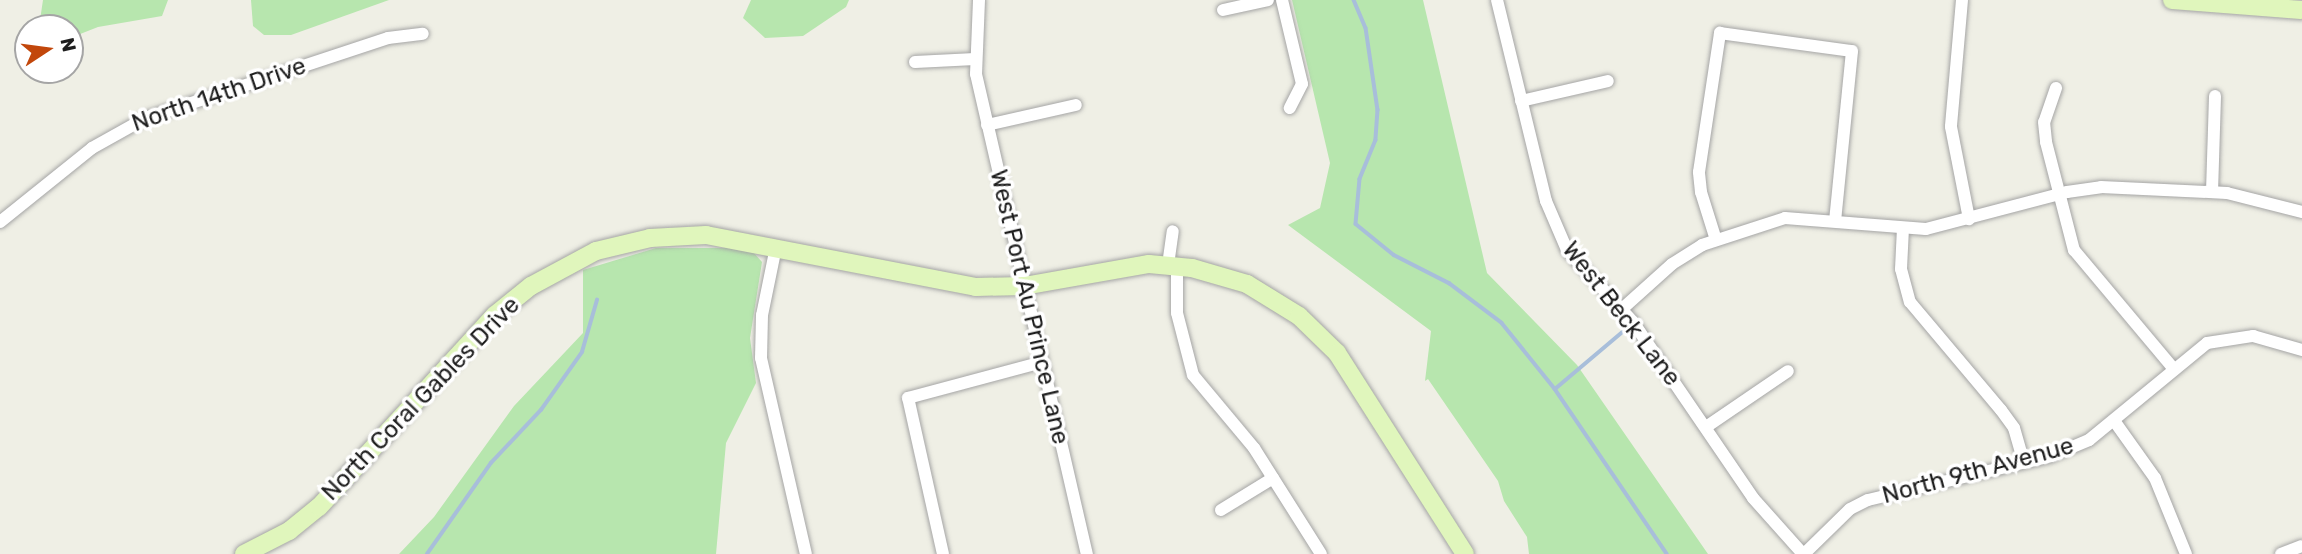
<!DOCTYPE html>
<style>
body{margin:0}
#map{position:relative;width:2302px;height:554px;overflow:hidden;background:#efefe5;font-family:Rubik,sans-serif}
div>[style]{position:absolute}
.grass>*{inset:0;background:#b7e6ae}
.stream>*{height:3.5px;margin:-1.75px;padding:0 1.75px;transform-origin:1.75px;border-radius:1.75px;background:#a8beda}
.roads{filter:drop-shadow(0 0 2px #a5a5a5) drop-shadow(0 0 2px #a5a5a5)}
.street>*{height:12px;margin:-6px;padding:0 6px;transform-origin:6px;border-radius:6px;background:#fff}
.secondary>*{height:18px;margin:-9px;padding:0 9px;transform-origin:9px;border-radius:9px;background:#e0f6bc}
span{translate:-50% -50%;white-space:nowrap;text-align:center;line-height:1.15;-webkit-text-stroke:7px #fff;paint-order:stroke}
.street-label{font-size:24px;color:#1e1e1e}
.north{position:absolute;left:14px;top:14px;width:70px;height:70px;box-sizing:border-box;background:#fff;border:2px solid #a5a5a5;border-radius:50%;rotate:77deg;font-size:19px;font-weight:700;line-height:28px;text-align:center;color:#1e1e1e}
.north::after{content:'';display:block;margin:auto;width:24px;height:32px;background:#c2470b;clip-path:polygon(50% 0,100% 100%,50% 72%,0 100%)}
</style>
<div id="map">
<div class="grass">
<i style="clip-path:polygon(43px 0,168px 0,162px 16px,98px 27px,70px 38px,70px 28px,44px 28px,40px 20px)"></i>
<i style="clip-path:polygon(251px 0,389px 0,291px 35px,264px 35px,253px 26px)"></i>
<i style="clip-path:polygon(751px 0,849px 0,846px 7px,803px 36px,765px 38px,743px 18px)"></i>
<i style="clip-path:polygon(1292px 0,1423px 0,1487px 273px,1577px 365px,1708px 554px,1529px 554px,1527px 537px,1504px 501px,1498px 481px,1428px 379px,1425px 381px,1431px 331px,1288px 225px,1320px 208px,1330px 163px)"></i>
<i style="clip-path:polygon(656px 248px,727px 248px,754px 253px,762px 262px,750px 338px,756px 383px,726px 443px,716px 554px,399px 554px,434px 517px,514px 406px,583px 333px,583px 270px)"></i>
</div>
<div class="stream">
<i style="left:1354px;top:0;width:30px;rotate:67deg"></i>
<i style="left:1366px;top:28px;width:83px;rotate:81.7deg"></i>
<i style="left:1378px;top:110px;width:30px;rotate:94deg"></i>
<i style="left:1376px;top:140px;width:42px;rotate:112.3deg"></i>
<i style="left:1360px;top:179px;width:45px;rotate:95.1deg"></i>
<i style="left:1356px;top:224px;width:49px;rotate:39.2deg"></i>
<i style="left:1394px;top:255px;width:62px;rotate:27deg"></i>
<i style="left:1449px;top:283px;width:66px;rotate:37deg"></i>
<i style="left:1502px;top:323px;width:85px;rotate:51.2deg"></i>
<i style="left:1555px;top:389px;width:199px;rotate:55.8deg"></i>
<i style="left:1555px;top:389px;width:101px;rotate:-40.2deg"></i>
<i style="left:427px;top:554px;width:111px;rotate:-54.9deg"></i>
<i style="left:491px;top:463px;width:73px;rotate:-46.7deg"></i>
<i style="left:541px;top:410px;width:71px;rotate:-54.7deg"></i>
<i style="left:582px;top:352px;width:54px;rotate:-73.9deg"></i>
</div>
<div class="roads">
<div class="street">
<i style="left:979px;top:0;width:74px;rotate:92.3deg"></i>
<i style="left:976px;top:74px;width:493px;rotate:77deg"></i>
<i style="left:1282px;top:0;width:86px;rotate:76.6deg"></i>
<i style="left:1302px;top:84px;width:27px;rotate:117deg"></i>
<i style="left:1497px;top:0;width:207px;rotate:76.3deg"></i>
<i style="left:1546px;top:201px;width:53px;rotate:66.8deg"></i>
<i style="left:1567px;top:250px;width:98px;rotate:47.5deg"></i>
<i style="left:1633px;top:322px;width:213px;rotate:55.7deg"></i>
<i style="left:1753px;top:498px;width:75px;rotate:48.2deg"></i>
<i style="left:1962px;top:0;width:127px;rotate:95deg"></i>
<i style="left:1951px;top:127px;width:94px;rotate:78.9deg"></i>
<i style="left:1223px;top:10px;width:46px;rotate:-12.5deg"></i>
<i style="left:915px;top:62px;width:60px;rotate:-2.9deg"></i>
<i style="left:2056px;top:88px;width:36px;rotate:109deg"></i>
<i style="left:2044px;top:122px;width:20px;rotate:84deg"></i>
<i style="left:2046px;top:142px;width:112px;rotate:75.5deg"></i>
<i style="left:2074px;top:250px;width:155px;rotate:50deg"></i>
<i style="left:1521px;top:101px;width:89px;rotate:-12.9deg"></i>
<i style="left:987px;top:125px;width:91px;rotate:-12.7deg"></i>
<i style="left:2212px;top:192px;width:96px;rotate:-88.2deg"></i>
<i style="left:0;top:222px;width:118px;rotate:-38.8deg"></i>
<i style="left:92px;top:148px;width:62px;rotate:-29.1deg"></i>
<i style="left:146px;top:118px;width:255px;rotate:-18.3deg"></i>
<i style="left:388px;top:38px;width:35px;rotate:-7deg"></i>
<i style="left:1903px;top:228px;width:41px;rotate:92.8deg"></i>
<i style="left:1901px;top:269px;width:34px;rotate:75deg"></i>
<i style="left:1910px;top:302px;width:141px;rotate:49.9deg"></i>
<i style="left:2001px;top:410px;width:22px;rotate:54deg"></i>
<i style="left:2014px;top:428px;width:36px;rotate:74deg"></i>
<i style="left:1716px;top:240px;width:50px;rotate:-107.4deg"></i>
<i style="left:1701px;top:192px;width:20px;rotate:-96deg"></i>
<i style="left:1699px;top:172px;width:141px;rotate:-81.4deg"></i>
<i style="left:1720px;top:33px;width:133px;rotate:7.8deg"></i>
<i style="left:1852px;top:51px;width:170px;rotate:95.7deg"></i>
<i style="left:776px;top:247px;width:69px;rotate:101.6deg"></i>
<i style="left:762px;top:315px;width:43px;rotate:91.3deg"></i>
<i style="left:761px;top:358px;width:201px;rotate:77.1deg"></i>
<i style="left:1168px;top:265px;width:34px;rotate:-82deg"></i>
<i style="left:1177px;top:266px;width:47px;rotate:90deg"></i>
<i style="left:1177px;top:313px;width:64px;rotate:75.5deg"></i>
<i style="left:1193px;top:375px;width:95px;rotate:50.1deg"></i>
<i style="left:1254px;top:448px;width:125px;rotate:57.7deg"></i>
<i style="left:1622px;top:309px;width:67px;rotate:-42deg"></i>
<i style="left:1672px;top:264px;width:36px;rotate:-32deg"></i>
<i style="left:1702px;top:245px;width:87px;rotate:-18deg"></i>
<i style="left:1785px;top:218px;width:141px;rotate:4.5deg"></i>
<i style="left:1926px;top:229px;width:146px;rotate:-14.7deg"></i>
<i style="left:2067px;top:192px;width:34px;rotate:-8deg"></i>
<i style="left:2101px;top:187px;width:126px;rotate:2.7deg"></i>
<i style="left:2227px;top:193px;width:77px;rotate:14.2deg"></i>
<i style="left:2115px;top:422px;width:69px;rotate:54.5deg"></i>
<i style="left:2155px;top:478px;width:82px;rotate:67.8deg"></i>
<i style="left:1706px;top:427px;width:99px;rotate:-34.3deg"></i>
<i style="left:1221px;top:510px;width:61px;rotate:-31.6deg"></i>
<i style="left:943px;top:554px;width:160px;rotate:-102.6deg"></i>
<i style="left:908px;top:398px;width:139px;rotate:-15deg"></i>
<i style="left:1804px;top:554px;width:64px;rotate:-44.4deg"></i>
<i style="left:1850px;top:509px;width:20px;rotate:-27deg"></i>
<i style="left:1868px;top:500px;width:188px;rotate:-13.5deg"></i>
<i style="left:2051px;top:456px;width:41px;rotate:-22.8deg"></i>
<i style="left:2089px;top:440px;width:153px;rotate:-39.4deg"></i>
<i style="left:2207px;top:343px;width:47px;rotate:-8.7deg"></i>
<i style="left:2253px;top:336px;width:51px;rotate:15.9deg"></i>
<i style="left:2281px;top:554px;width:22px;rotate:-21deg"></i>
</div>
<div class="secondary">
<i style="left:2172px;top:0;width:130px;rotate:4.4deg"></i>
<i style="left:244px;top:554px;width:51px;rotate:-27.1deg"></i>
<i style="left:289px;top:531px;width:38px;rotate:-39deg"></i>
<i style="left:319px;top:507px;width:260px;rotate:-47.5deg"></i>
<i style="left:495px;top:315px;width:46px;rotate:-38.9deg"></i>
<i style="left:531px;top:286px;width:74px;rotate:-28.3deg"></i>
<i style="left:596px;top:251px;width:56px;rotate:-13.5deg"></i>
<i style="left:650px;top:238px;width:56px;rotate:-3.1deg"></i>
<i style="left:706px;top:235px;width:275px;rotate:10.9deg"></i>
<i style="left:976px;top:287px;width:48px;rotate:-1.2deg"></i>
<i style="left:1024px;top:286px;width:127px;rotate:-10deg"></i>
<i style="left:1149px;top:264px;width:43px;rotate:5.3deg"></i>
<i style="left:1192px;top:268px;width:57px;rotate:16.2deg"></i>
<i style="left:1247px;top:284px;width:61px;rotate:31.6deg"></i>
<i style="left:1299px;top:316px;width:53px;rotate:44.2deg"></i>
<i style="left:1337px;top:353px;width:238px;rotate:57.5deg"></i>
</div>
</div>
<div class="street-label">
<span style="left:219px;top:95px;rotate:-19deg">North 14th Drive</span>
<span style="left:1029px;top:307px;rotate:77deg">West Port Au Prince Lane</span>
<span style="left:1621px;top:314px;rotate:52deg">West Beck Lane</span>
<span style="left:421px;top:399px;rotate:-46deg">North Coral Gables Drive</span>
<span style="left:1978px;top:471px;rotate:-15deg">North 9th Avenue</span>
</div>
<div class="north">N</div>
</div>
